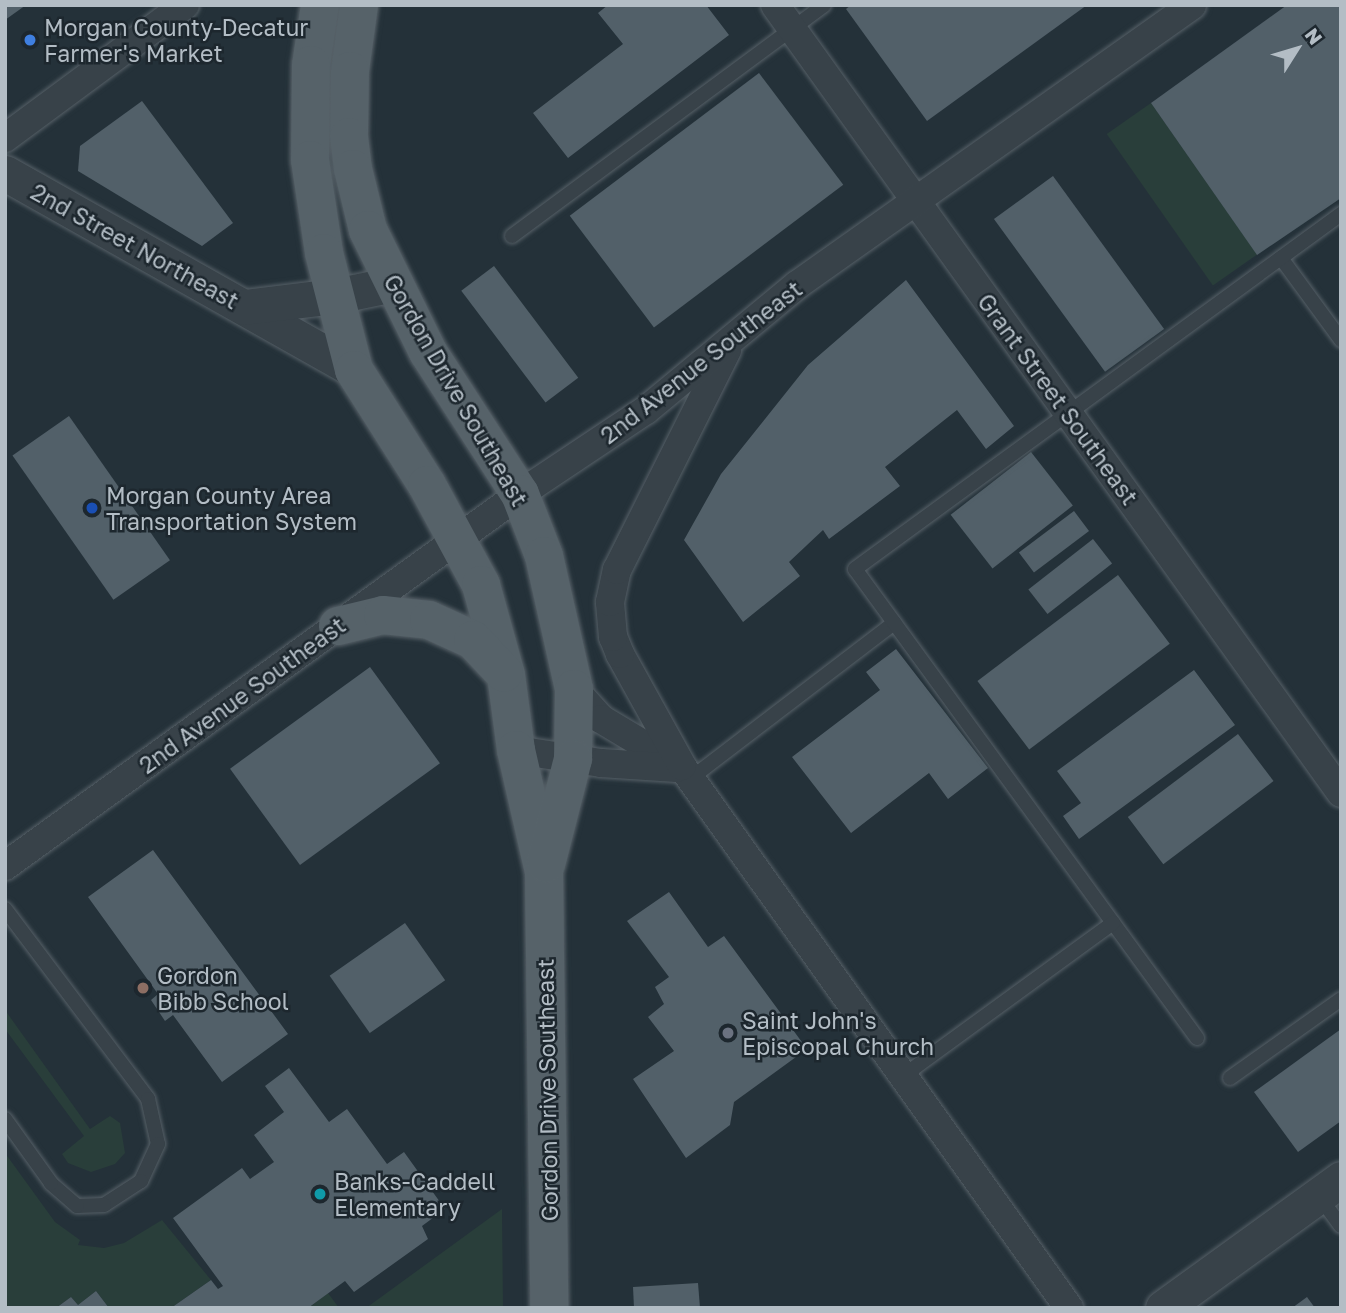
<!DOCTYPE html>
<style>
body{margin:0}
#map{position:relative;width:1346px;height:1313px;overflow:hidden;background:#243139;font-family:"Golos Text",sans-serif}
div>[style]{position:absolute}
.green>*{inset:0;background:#293e3a;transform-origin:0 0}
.building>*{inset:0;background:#526069;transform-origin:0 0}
.roads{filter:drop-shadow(0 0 2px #566067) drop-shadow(0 0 2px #566067)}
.service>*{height:14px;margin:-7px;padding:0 7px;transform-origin:7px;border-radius:7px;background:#384249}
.minor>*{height:28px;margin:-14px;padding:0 14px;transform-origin:14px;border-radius:14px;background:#384249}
.tertiary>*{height:35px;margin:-17.5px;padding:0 17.5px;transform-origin:17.5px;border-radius:17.5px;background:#384249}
.primary>*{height:38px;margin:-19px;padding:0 19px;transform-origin:19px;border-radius:19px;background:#566269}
.dots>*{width:19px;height:19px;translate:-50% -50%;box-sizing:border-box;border:4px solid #1d272e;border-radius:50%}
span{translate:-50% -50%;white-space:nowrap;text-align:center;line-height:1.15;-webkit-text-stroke:5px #1d272e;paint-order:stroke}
.poi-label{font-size:23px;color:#b3bdc5}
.left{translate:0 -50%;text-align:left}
.street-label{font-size:23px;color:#b3bdc5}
.frame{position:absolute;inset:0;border:7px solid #b3bdc5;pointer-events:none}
.north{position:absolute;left:1262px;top:14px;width:70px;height:70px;-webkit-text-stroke:5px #1d272e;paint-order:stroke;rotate:53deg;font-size:19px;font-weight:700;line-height:28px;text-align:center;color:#b3bdc5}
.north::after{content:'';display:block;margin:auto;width:24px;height:32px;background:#b3bdc5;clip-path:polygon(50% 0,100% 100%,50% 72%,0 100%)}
</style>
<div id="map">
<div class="green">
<i style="left:1151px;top:103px;width:185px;height:54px;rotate:55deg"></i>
<i style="clip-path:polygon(5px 1010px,90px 1129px,110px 1116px,120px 1123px,125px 1153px,115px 1164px,91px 1172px,68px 1163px,62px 1154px,84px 1136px,5px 1029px)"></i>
<i style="clip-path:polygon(5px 1153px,55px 1222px,80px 1240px,78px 1245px,104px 1248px,124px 1243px,162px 1220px,211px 1280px,171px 1308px,109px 1308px,96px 1291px,78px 1305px,71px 1297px,56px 1308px,5px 1308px)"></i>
<i style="clip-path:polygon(502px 1209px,503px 1308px,366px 1308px)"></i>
<i style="clip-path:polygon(328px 1293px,339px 1308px,308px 1308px)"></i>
</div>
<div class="building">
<i style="clip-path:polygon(5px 5px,26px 5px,5px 20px)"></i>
<i style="clip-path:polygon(608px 5px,706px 5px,729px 35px,568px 158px,533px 113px,623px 44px,598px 13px)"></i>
<i style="clip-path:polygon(851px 5px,1087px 5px,927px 121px,846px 9px)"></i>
<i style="clip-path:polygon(1287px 5px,1341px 5px,1341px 198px,1257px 255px,1151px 103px)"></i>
<i style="left:759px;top:73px;width:140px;height:237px;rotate:53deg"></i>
<i style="clip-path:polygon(142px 101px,233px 223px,202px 246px,78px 171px,80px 146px)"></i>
<i style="left:1053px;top:176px;width:189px;height:73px;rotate:54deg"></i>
<i style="left:494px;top:266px;width:140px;height:41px;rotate:53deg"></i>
<i style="clip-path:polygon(906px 280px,1014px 426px,986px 449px,957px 410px,885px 467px,900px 486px,829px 539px,823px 530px,789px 562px,800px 576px,743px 622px,684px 540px,721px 474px,808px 365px)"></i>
<i style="left:69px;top:416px;width:176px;height:69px;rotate:55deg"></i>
<i style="left:1031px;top:452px;width:68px;height:102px;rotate:52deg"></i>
<i style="left:1074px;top:511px;width:25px;height:69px;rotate:53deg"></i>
<i style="left:1093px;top:539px;width:31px;height:82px;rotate:52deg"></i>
<i style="left:1118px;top:575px;width:86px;height:176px;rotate:53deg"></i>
<i style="clip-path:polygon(896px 649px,988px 768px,948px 799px,929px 773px,851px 833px,792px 757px,880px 690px,866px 672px)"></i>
<i style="left:370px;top:667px;width:119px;height:173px;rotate:54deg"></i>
<i style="clip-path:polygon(1194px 670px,1235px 725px,1079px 839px,1063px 816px,1081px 803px,1057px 771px)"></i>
<i style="left:1238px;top:734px;width:59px;height:138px;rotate:53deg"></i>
<i style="clip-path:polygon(153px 850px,288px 1034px,222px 1082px,173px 1015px,165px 1021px,151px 1000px,158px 994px,88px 897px)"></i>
<i style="clip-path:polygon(669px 892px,708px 947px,724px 936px,807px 1049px,734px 1102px,730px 1125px,686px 1158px,633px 1079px,674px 1051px,648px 1017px,664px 1004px,655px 987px,669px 977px,627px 921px)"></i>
<i style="left:405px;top:923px;width:70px;height:92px;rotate:55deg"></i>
<i style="clip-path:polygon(1341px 1029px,1341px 1121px,1298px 1152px,1254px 1092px)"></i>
<i style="clip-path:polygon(289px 1068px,329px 1122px,347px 1109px,387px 1164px,404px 1152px,445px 1209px,422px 1226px,428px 1239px,354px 1292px,345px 1281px,308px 1308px,171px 1308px,211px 1280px,218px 1289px,223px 1286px,173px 1218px,242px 1168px,250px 1179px,274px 1162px,254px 1135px,284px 1112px,265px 1086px)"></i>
<i style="clip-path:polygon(698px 1283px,700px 1308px,634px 1308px,633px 1287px)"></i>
<i style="clip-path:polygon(96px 1291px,109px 1308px,56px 1308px,71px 1297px,78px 1305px)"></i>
<i style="clip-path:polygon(1307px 1297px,1315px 1308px,1292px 1308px)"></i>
</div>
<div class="roads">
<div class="service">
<i style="left:512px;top:236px;width:388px;rotate:-36.5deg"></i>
<i style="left:1281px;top:258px;width:102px;rotate:53.8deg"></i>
<i style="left:690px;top:779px;width:257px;rotate:-37.4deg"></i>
<i style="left:5px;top:909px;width:238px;rotate:53deg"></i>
<i style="left:148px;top:1099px;width:46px;rotate:77.5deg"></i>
<i style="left:158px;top:1144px;width:41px;rotate:114.7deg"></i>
<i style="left:141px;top:1181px;width:44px;rotate:147deg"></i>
<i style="left:104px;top:1205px;width:27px;rotate:178deg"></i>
<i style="left:77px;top:1206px;width:35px;rotate:-139deg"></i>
<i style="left:51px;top:1183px;width:79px;rotate:-125.7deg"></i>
<i style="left:1197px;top:1038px;width:580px;rotate:-126.1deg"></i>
<i style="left:855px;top:569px;width:602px;rotate:-36.15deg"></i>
<i style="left:903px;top:1076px;width:260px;rotate:-36.1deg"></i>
<i style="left:1230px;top:1078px;width:136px;rotate:-35.4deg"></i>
<i style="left:1319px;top:1196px;width:37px;rotate:54deg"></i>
</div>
<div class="minor">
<i style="left:775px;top:5px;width:970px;rotate:54.31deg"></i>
<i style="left:5px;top:138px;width:224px;rotate:-36.5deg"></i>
<i style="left:574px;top:689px;width:40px;rotate:48deg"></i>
<i style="left:601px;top:719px;width:96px;rotate:30.9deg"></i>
<i style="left:683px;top:768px;width:664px;rotate:54.44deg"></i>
<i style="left:516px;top:750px;width:86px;rotate:8.7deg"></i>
<i style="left:601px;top:763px;width:76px;rotate:3.8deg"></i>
<i style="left:682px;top:766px;width:128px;rotate:-119deg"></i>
<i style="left:620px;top:654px;width:18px;rotate:-112deg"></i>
<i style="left:613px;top:637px;width:35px;rotate:-95deg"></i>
<i style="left:610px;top:602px;width:33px;rotate:-78deg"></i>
<i style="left:617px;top:570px;width:246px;rotate:-63.4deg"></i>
<i style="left:5px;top:866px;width:635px;rotate:-35.84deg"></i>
<i style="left:520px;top:494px;width:151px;rotate:-33.7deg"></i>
<i style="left:646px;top:410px;width:196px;rotate:-39.6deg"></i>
<i style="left:797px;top:285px;width:484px;rotate:-35.3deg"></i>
</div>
<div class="tertiary">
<i style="left:5px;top:173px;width:401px;rotate:29.4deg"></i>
<i style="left:244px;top:307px;width:92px;rotate:-6.9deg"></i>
<i style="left:335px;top:296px;width:59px;rotate:-11.7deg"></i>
<i style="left:1163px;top:1308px;width:220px;rotate:-35.9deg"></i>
</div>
<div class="primary">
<i style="left:320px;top:5px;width:61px;rotate:98.5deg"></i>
<i style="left:311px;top:65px;width:95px;rotate:90.6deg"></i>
<i style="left:310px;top:160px;width:94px;rotate:81.4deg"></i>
<i style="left:324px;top:253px;width:121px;rotate:75.6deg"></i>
<i style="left:354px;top:370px;width:136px;rotate:57.6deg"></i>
<i style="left:427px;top:485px;width:114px;rotate:61.6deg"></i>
<i style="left:481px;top:585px;width:93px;rotate:74.5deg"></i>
<i style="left:506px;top:675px;width:76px;rotate:82.4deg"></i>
<i style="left:516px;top:750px;width:125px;rotate:77.1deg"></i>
<i style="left:544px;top:872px;width:436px;rotate:89.3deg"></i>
<i style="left:359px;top:5px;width:67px;rotate:97.8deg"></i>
<i style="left:350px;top:71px;width:66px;rotate:90.9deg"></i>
<i style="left:349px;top:137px;width:32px;rotate:83deg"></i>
<i style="left:353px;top:169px;width:63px;rotate:76.2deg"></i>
<i style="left:368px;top:230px;width:136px;rotate:63.8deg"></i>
<i style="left:428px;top:352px;width:169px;rotate:57.1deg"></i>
<i style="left:520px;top:494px;width:66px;rotate:68.8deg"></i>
<i style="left:544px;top:556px;width:136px;rotate:77.3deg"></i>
<i style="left:574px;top:689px;width:70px;rotate:90.8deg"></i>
<i style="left:573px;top:759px;width:108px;rotate:104.4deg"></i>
<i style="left:338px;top:626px;width:46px;rotate:-13.7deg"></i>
<i style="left:383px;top:615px;width:46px;rotate:6.2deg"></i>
<i style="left:429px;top:620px;width:48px;rotate:24.4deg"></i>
<i style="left:473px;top:640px;width:45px;rotate:46.8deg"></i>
</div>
</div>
<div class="dots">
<i style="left:30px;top:40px;background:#3f7fe0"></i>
<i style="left:92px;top:508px;background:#1a4fb4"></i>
<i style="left:143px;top:988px;background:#8d6e63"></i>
<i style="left:728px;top:1033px;background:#6b7280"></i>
<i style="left:320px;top:1194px;background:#0f9aa8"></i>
</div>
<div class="poi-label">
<span class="left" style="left:44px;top:40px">Morgan County-Decatur<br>Farmer's Market</span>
<span class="left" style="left:106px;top:508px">Morgan County Area<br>Transportation System</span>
<span class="left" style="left:157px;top:988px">Gordon<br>Bibb School</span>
<span class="left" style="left:742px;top:1033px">Saint John's<br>Episcopal Church</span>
<span class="left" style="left:334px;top:1194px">Banks-Caddell<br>Elementary</span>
</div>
<div class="street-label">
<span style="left:135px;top:246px;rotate:29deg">2nd Street Northeast</span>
<span style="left:701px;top:362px;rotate:-38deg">2nd Avenue Southeast</span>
<span style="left:456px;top:390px;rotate:60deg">Gordon Drive Southeast</span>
<span style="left:1058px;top:399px;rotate:54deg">Grant Street Southeast</span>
<span style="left:242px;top:695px;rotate:-36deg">2nd Avenue Southeast</span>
<span style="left:547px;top:1090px;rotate:-91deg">Gordon Drive Southeast</span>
</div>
<div class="frame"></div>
<div class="north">N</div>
</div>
